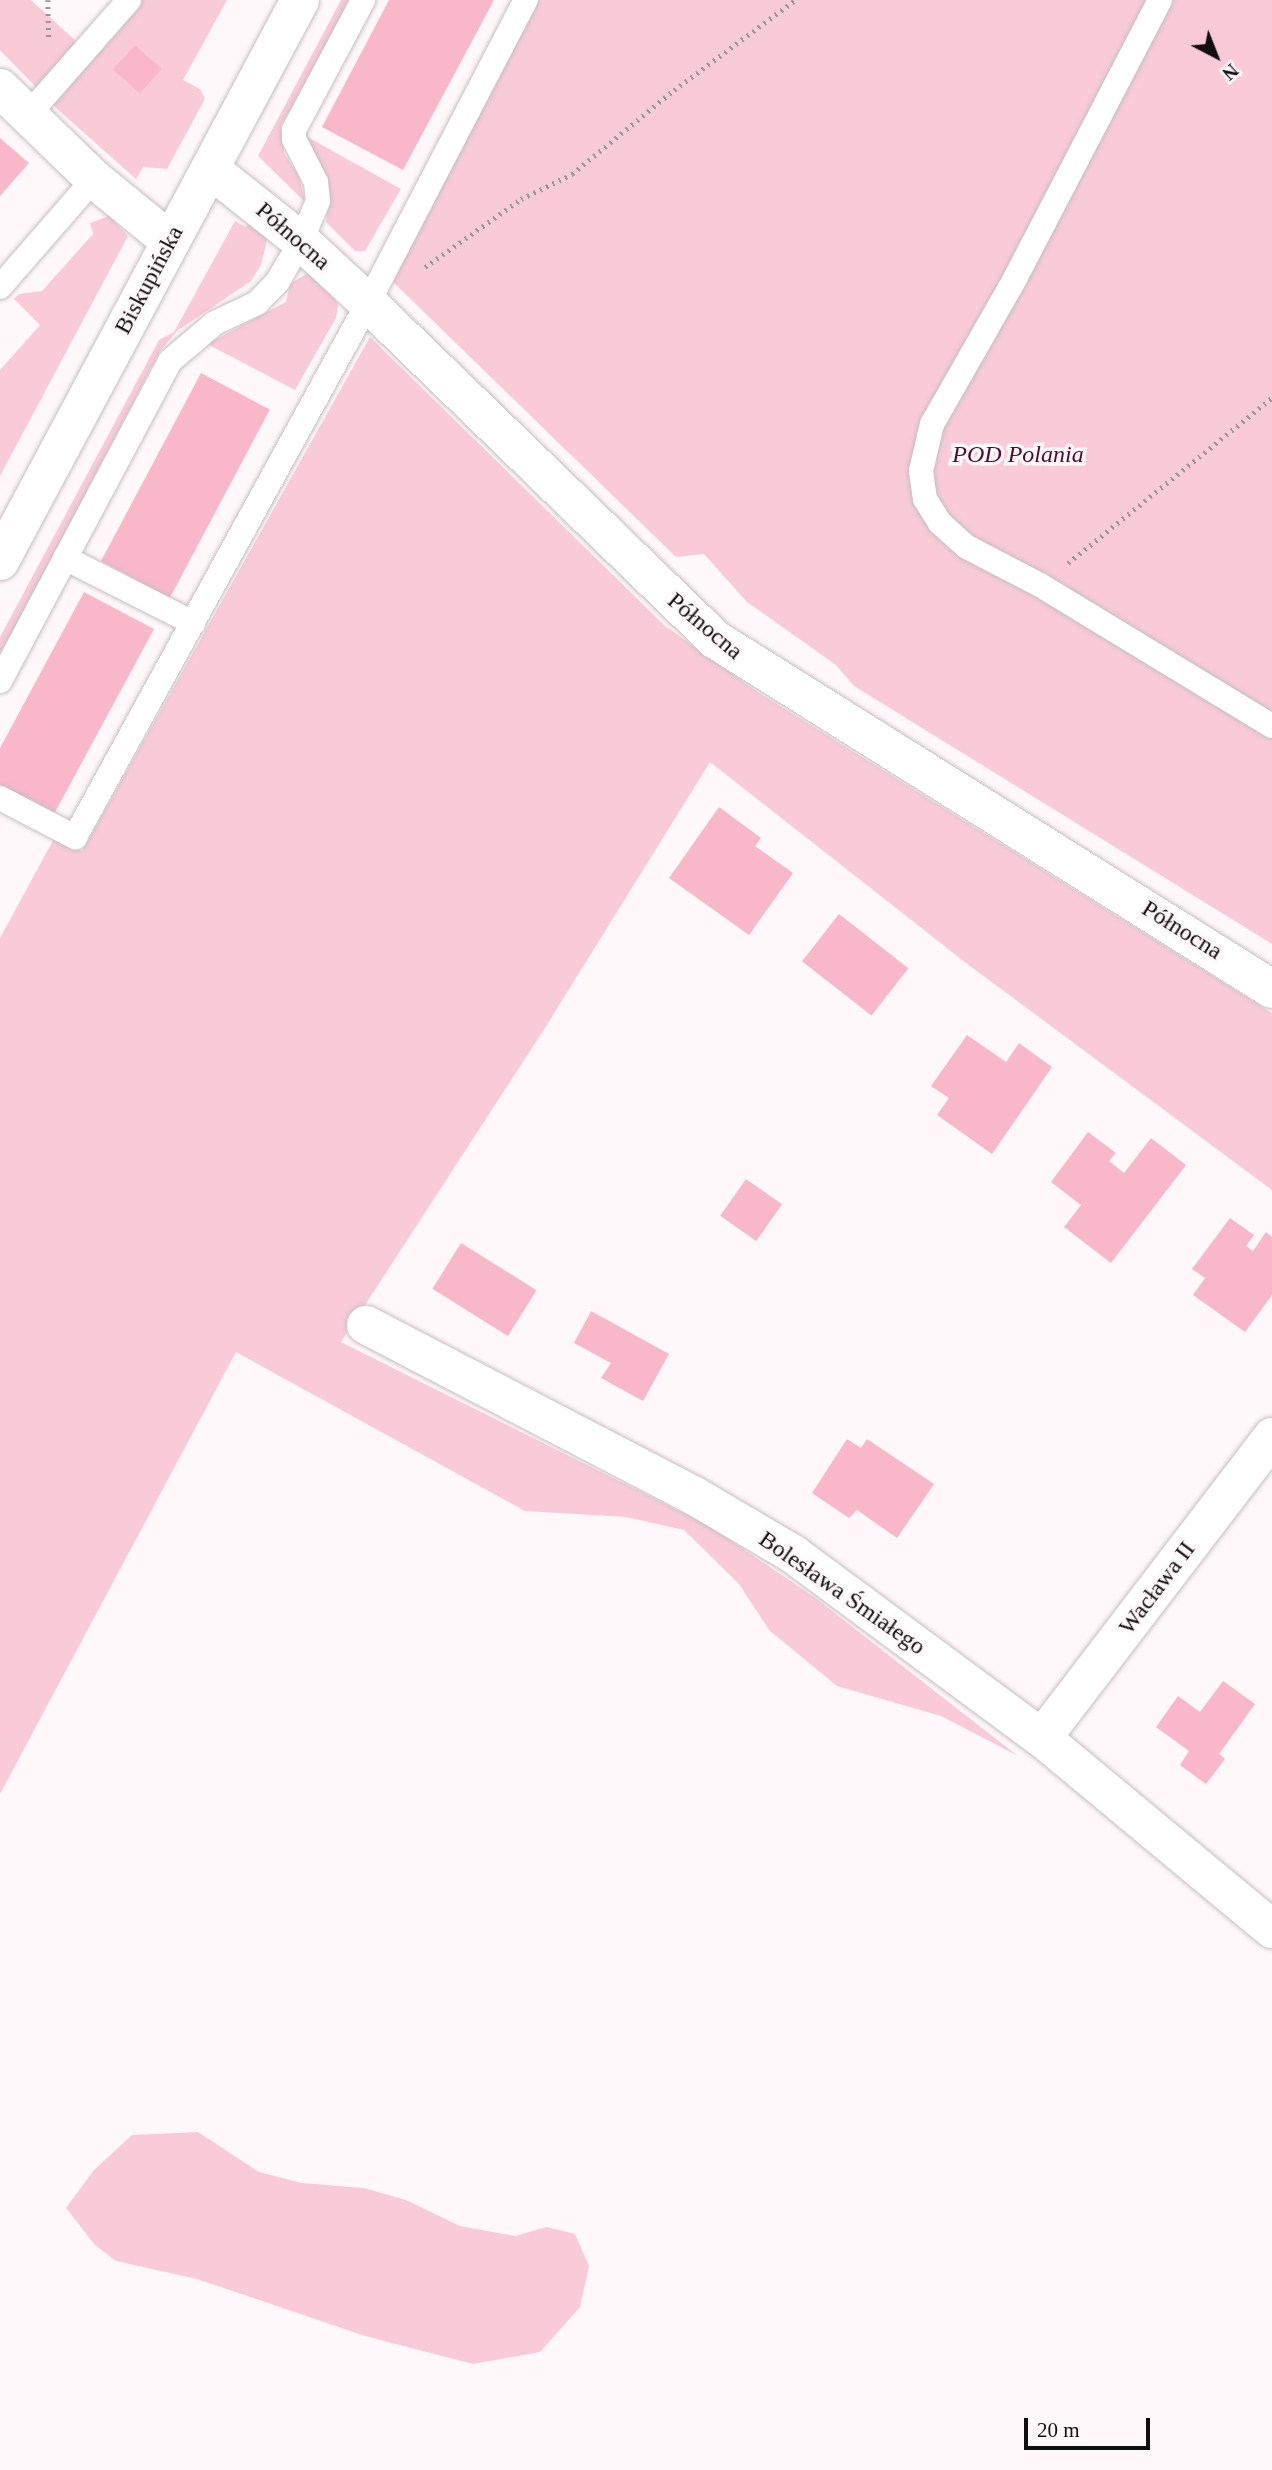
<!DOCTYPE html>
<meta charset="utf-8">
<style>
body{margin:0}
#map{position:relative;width:1272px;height:2470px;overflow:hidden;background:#fff8fa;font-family:"Times New Roman",serif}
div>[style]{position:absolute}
.green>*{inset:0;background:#f9cbd8}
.building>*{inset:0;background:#f9b7ca;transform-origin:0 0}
.path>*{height:4.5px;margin-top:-2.25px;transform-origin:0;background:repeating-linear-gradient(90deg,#9c9698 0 2px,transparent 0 7px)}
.roads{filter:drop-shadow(0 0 2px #c6bfc1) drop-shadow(0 0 2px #c6bfc1)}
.service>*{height:24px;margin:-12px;padding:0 12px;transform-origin:12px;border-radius:12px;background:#fff}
.minor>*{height:38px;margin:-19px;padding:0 19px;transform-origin:19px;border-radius:19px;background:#fff}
.tertiary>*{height:38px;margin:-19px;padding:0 19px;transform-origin:19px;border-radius:19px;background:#fff}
span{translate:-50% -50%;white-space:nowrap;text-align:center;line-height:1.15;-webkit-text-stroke:7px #fff8fa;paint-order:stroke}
.street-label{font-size:24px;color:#110e0f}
.park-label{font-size:24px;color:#510b2a;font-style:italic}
.north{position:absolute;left:1181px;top:21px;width:70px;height:70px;-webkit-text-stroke:5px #fff8fa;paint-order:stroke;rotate:138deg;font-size:19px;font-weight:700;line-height:28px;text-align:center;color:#110e0f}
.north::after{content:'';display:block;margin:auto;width:24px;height:32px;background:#110e0f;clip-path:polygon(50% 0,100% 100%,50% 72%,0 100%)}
.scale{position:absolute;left:1024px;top:2418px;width:126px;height:32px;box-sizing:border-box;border:4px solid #110e0f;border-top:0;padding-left:9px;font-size:21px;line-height:24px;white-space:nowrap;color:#110e0f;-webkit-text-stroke:5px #fff8fa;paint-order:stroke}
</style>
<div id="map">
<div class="green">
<i style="clip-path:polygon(0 0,31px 0,76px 41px,113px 0,227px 0,183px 80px,200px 89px,205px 99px,167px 169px,143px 167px,136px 179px,56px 108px,0 50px)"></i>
<i style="clip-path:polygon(341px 0,350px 0,281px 126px,284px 153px,299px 176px,305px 202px,258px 156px)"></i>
<i style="clip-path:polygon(539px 0,1272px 0,1272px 944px,854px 686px,836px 665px,747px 602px,704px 554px,676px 557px,390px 279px)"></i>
<i style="clip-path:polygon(304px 135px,401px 189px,365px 251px,355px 251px,326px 222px,330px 195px)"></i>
<i style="clip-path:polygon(109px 216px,128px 236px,0 476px,0 370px,40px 325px,14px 299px,19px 294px,42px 291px,93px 234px,90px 223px)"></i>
<i style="clip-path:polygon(251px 219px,268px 236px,261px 265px,251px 281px,177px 331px,160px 351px,0 657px,0 637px,159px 340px,174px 332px,235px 221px,246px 227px)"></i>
<i style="clip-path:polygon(308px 273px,333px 293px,338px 306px,336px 318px,295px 390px,207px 344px,286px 302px,290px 284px)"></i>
<i style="clip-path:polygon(370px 337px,664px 625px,756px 691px,1272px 1013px,1272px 1190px,966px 963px,710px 762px,545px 1028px,341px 1342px,709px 1526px,814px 1597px,1018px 1756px,941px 1716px,837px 1686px,769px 1630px,739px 1584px,684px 1530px,626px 1517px,525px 1511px,236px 1352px,0 1794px,0 938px,56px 835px,82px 851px)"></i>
<i style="clip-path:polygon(198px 2132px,259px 2172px,302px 2183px,364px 2188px,406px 2200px,460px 2226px,515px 2236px,547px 2227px,575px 2234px,589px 2266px,580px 2307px,540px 2352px,473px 2364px,365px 2336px,197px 2279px,116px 2261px,95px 2245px,66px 2208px,94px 2170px,132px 2135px)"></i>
</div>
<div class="building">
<i style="clip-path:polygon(389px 0,494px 0,403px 170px,322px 127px)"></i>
<i style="left:135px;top:45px;width:36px;height:33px;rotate:42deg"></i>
<i style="clip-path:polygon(0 138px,29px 163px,0 196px)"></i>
<i style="left:201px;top:373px;width:78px;height:213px;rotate:28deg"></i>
<i style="clip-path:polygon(84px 592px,154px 629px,54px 814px,0 785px,0 748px)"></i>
<i style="clip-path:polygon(719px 807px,761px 838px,755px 846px,793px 873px,749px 935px,669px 878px)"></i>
<i style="left:839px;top:914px;width:88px;height:60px;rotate:38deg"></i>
<i style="clip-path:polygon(967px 1035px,1006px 1062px,1019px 1043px,1052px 1067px,992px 1154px,937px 1115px,949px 1098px,931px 1086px)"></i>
<i style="clip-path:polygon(1088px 1132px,1116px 1153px,1109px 1161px,1124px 1173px,1151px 1138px,1186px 1165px,1111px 1263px,1064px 1227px,1081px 1205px,1051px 1182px)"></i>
<i style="left:746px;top:1179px;width:44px;height:45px;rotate:35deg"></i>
<i style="clip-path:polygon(1230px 1218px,1254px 1235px,1246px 1246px,1253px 1251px,1266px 1232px,1272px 1237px,1272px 1295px,1245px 1332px,1193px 1295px,1205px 1278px,1192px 1269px)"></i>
<i style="left:461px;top:1243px;width:89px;height:54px;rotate:32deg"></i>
<i style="clip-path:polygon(591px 1311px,669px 1354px,643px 1401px,601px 1378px,611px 1363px,574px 1343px)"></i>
<i style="clip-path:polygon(847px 1439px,861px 1448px,867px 1439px,934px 1484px,897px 1538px,857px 1510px,849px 1518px,812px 1493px)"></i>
<i style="clip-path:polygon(1223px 1681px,1255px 1704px,1219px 1754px,1225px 1759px,1206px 1784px,1180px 1765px,1189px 1751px,1156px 1727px,1178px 1696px,1200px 1712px)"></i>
</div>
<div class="path">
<i style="left:48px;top:0;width:40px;rotate:88.6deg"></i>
<i style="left:425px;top:267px;width:118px;rotate:-35.3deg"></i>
<i style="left:521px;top:199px;width:57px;rotate:-26.1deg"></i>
<i style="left:572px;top:174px;width:132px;rotate:-39.5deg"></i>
<i style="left:674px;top:90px;width:151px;rotate:-36.6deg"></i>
<i style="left:1068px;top:563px;width:262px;rotate:-39deg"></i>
</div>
<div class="roads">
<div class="service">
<i style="left:1160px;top:0;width:312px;rotate:117.5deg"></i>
<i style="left:1016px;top:277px;width:169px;rotate:119.7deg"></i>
<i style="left:932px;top:424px;width:48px;rotate:103.2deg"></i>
<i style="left:921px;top:471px;width:28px;rotate:82deg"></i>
<i style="left:925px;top:499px;width:28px;rotate:58deg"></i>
<i style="left:940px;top:523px;width:36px;rotate:42deg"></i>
<i style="left:967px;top:547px;width:82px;rotate:27.5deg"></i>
<i style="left:1040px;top:585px;width:271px;rotate:31.3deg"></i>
<i style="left:28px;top:115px;width:153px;rotate:-48.7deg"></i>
<i style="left:0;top:287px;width:143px;rotate:-49deg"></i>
<i style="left:65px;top:558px;width:144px;rotate:26.9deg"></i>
<i style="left:0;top:681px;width:362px;rotate:-62deg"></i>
<i style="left:170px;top:361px;width:59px;rotate:-40.2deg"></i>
<i style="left:215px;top:323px;width:47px;rotate:-25.5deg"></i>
<i style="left:257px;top:303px;width:30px;rotate:-46deg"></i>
<i style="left:278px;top:281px;width:46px;rotate:-60.1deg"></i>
<i style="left:301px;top:241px;width:43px;rotate:-67deg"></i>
<i style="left:318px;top:201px;width:19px;rotate:-96deg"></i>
<i style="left:316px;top:182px;width:48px;rotate:-117.1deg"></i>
<i style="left:294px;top:139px;width:9px;rotate:-90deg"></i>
<i style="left:294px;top:130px;width:147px;rotate:-62deg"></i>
<i style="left:0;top:798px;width:85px;rotate:27.5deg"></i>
<i style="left:75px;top:837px;width:609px;rotate:-61.25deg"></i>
<i style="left:368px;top:303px;width:342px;rotate:-62.5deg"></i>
</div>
<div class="minor">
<i style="left:0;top:88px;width:131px;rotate:44.1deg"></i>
<i style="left:94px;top:179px;width:98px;rotate:39.2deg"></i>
<i style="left:210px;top:169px;width:116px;rotate:38.4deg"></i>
<i style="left:301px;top:241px;width:91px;rotate:42.8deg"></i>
<i style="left:368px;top:303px;width:484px;rotate:44.1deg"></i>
<i style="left:716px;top:640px;width:656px;rotate:32.12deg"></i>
<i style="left:366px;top:1325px;width:369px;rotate:27.5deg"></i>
<i style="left:693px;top:1495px;width:116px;rotate:30.5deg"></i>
<i style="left:793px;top:1554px;width:310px;rotate:36.5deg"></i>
<i style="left:1042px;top:1738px;width:299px;rotate:39.7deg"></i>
<i style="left:1042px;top:1738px;width:379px;rotate:-52.6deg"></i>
</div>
<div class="tertiary">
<i style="left:0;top:561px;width:636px;rotate:-61.86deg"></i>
</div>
</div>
<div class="street-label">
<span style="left:293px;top:236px;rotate:41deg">Północna</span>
<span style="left:149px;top:280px;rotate:-62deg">Biskupińska</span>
<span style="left:705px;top:626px;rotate:40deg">Północna</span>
<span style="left:1182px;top:930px;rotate:32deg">Północna</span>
<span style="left:1157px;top:1588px;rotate:-53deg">Wacława II</span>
<span style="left:842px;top:1593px;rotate:35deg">Bolesława Śmiałego</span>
</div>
<div class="park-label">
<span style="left:1018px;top:455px">POD Polania</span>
</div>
<div class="north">N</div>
<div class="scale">20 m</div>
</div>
